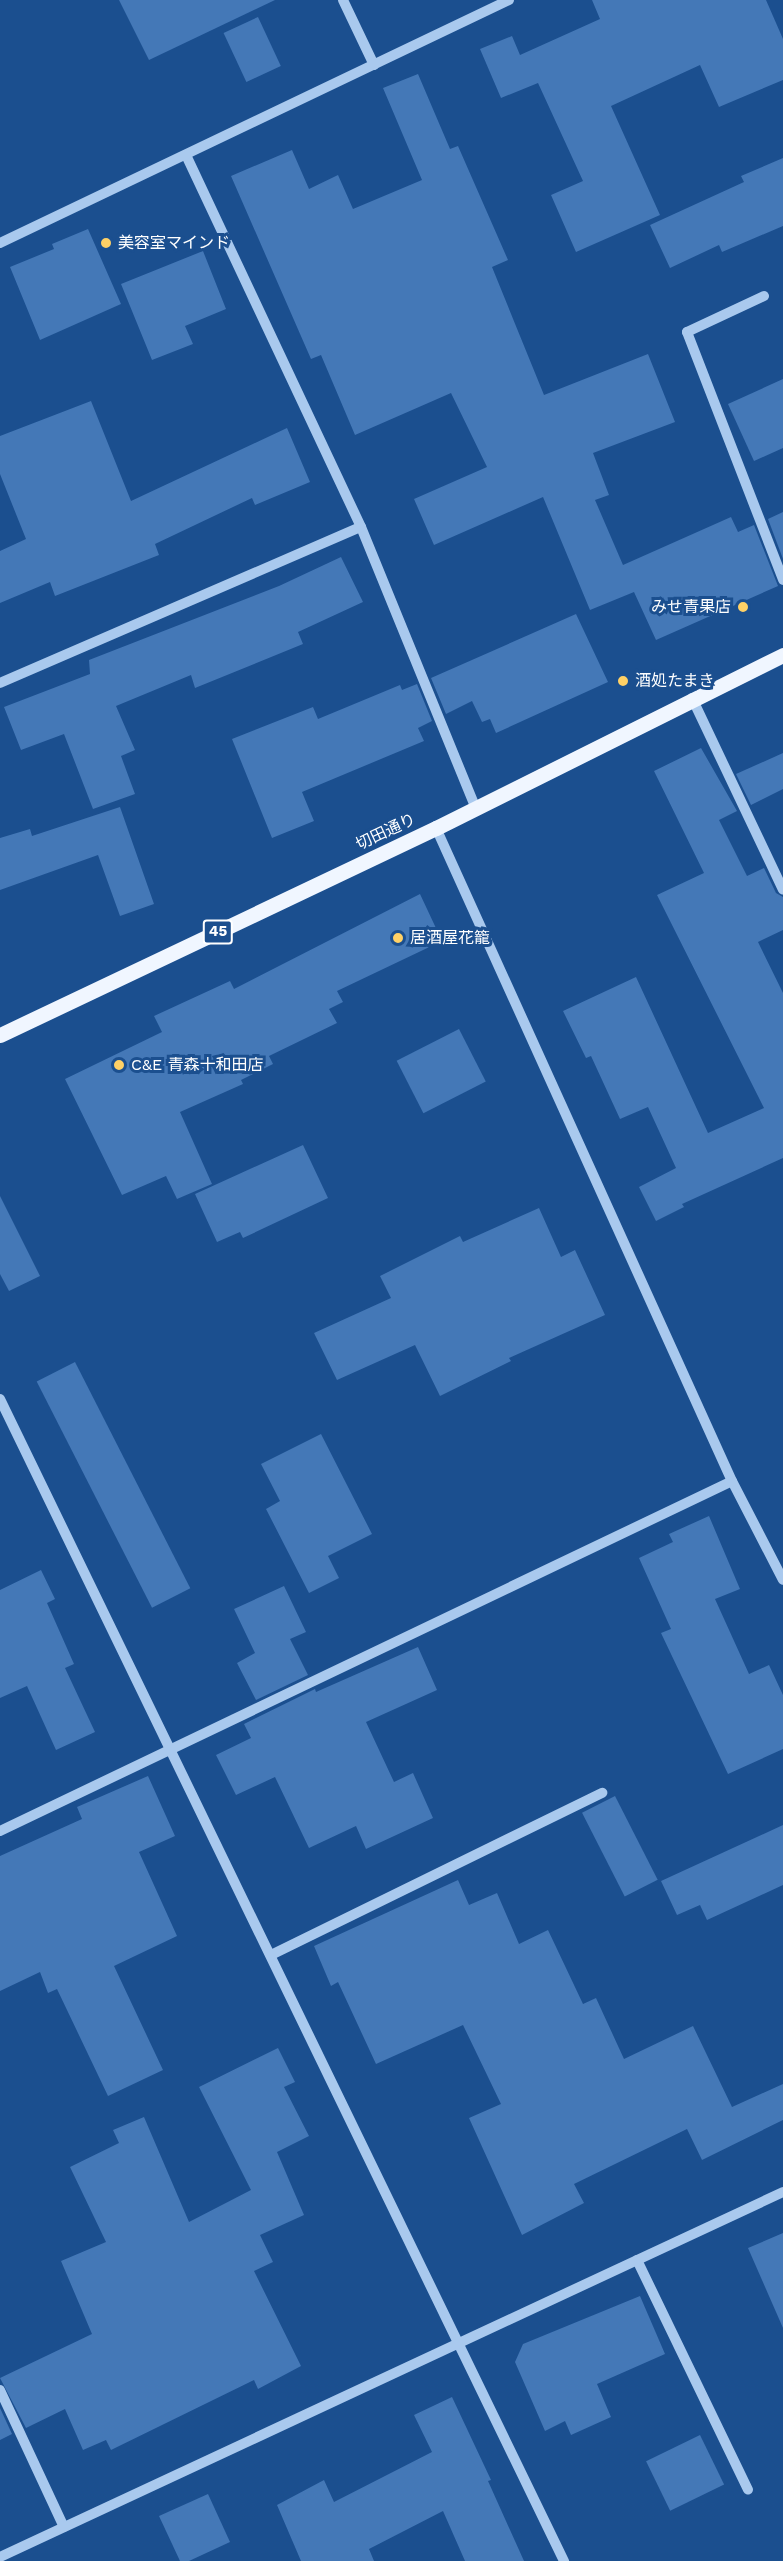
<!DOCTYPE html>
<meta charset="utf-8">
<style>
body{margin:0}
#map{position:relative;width:783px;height:2561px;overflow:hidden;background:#1b4f8f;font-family:"Work Sans","Noto Sans JP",sans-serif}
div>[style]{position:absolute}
.building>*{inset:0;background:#4478b7;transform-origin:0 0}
.minor>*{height:10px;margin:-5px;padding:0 5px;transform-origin:5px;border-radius:5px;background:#a9c9ee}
.major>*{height:15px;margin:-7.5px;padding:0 7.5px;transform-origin:7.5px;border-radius:7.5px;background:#f0f6ff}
.dots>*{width:16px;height:16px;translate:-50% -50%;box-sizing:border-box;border:3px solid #1b4f8f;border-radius:50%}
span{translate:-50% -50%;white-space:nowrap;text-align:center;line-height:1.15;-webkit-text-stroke:6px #1b4f8f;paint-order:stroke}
.shield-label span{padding:2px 4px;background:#1b4f8f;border:2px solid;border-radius:4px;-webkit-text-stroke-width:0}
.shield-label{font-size:15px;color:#fff;font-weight:700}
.poi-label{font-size:16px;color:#fff}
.left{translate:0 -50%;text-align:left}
.right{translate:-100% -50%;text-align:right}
.street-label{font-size:16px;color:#fff}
</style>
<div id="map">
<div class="building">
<i style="clip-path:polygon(119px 0,275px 0,149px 60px)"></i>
<i style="clip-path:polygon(592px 0,766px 0,783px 39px,783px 80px,719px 107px,700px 65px,611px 106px,660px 215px,576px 252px,551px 195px,583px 181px,538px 83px,501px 98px,480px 49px,512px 36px,520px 55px,600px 19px)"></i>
<i style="left:258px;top:17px;width:54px;height:38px;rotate:65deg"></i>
<i style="clip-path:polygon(418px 74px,450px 149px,458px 146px,508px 260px,492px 267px,544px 395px,648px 354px,675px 422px,593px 453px,609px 495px,595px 500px,623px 565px,731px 517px,738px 532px,754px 525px,778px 586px,656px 640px,634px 592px,590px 610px,543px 497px,434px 545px,414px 499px,487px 467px,451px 393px,355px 435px,321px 355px,311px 359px,231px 176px,292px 150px,309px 189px,338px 175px,353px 209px,422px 180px,383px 88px)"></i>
<i style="clip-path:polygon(783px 158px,783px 226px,722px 252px,719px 245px,670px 268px,650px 225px,744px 182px,741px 176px)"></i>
<i style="clip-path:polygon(88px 229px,121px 304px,40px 340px,10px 267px,54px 249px,52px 244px)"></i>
<i style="clip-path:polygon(203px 251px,226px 309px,185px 326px,193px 344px,152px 360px,121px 284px)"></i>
<i style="clip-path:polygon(783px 379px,783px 448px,754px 461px,728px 404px)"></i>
<i style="clip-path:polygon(91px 401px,131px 501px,287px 428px,310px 482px,255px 505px,252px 498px,155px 544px,159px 555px,55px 596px,50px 582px,0 603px,0 551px,26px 539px,0 474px,0 436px)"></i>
<i style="clip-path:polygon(783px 512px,783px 559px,768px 519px)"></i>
<i style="clip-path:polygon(341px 557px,363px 602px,298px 632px,303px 644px,195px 688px,191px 675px,116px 706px,135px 750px,121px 756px,135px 794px,93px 809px,64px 734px,21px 750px,4px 707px,90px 674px,89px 660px,279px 586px)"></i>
<i style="clip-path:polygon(576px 614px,608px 682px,496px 733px,490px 719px,482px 722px,472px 701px,446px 714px,431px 678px)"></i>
<i style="clip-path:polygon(417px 684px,432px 721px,418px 728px,424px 741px,302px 792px,314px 821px,272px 838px,232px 739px,313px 707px,318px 719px,400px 685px,402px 690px)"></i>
<i style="clip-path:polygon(701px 748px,737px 811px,719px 820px,747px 876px,764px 868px,776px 893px,783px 897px,783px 930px,758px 942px,783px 993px,783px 1158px,682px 1204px,684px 1207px,656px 1221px,639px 1187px,676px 1168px,648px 1107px,620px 1119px,591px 1056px,586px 1058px,563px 1011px,636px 977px,708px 1133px,764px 1108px,657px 895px,704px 873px,654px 771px)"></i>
<i style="clip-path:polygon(783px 753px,783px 789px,751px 805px,736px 774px)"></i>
<i style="clip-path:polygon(120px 807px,154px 904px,120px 916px,98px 855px,0 890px,0 838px,30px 829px,32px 836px)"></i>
<i style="clip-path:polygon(420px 894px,442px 941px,337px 991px,343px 1002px,329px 1009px,337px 1023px,269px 1056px,273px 1064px,241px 1080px,243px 1084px,180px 1112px,212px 1184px,177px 1199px,166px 1176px,122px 1195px,65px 1079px,162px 1032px,154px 1016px,230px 981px,234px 989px)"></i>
<i style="left:459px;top:1029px;width:59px;height:70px;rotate:63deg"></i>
<i style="clip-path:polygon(303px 1145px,328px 1198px,243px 1238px,240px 1232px,217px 1242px,195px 1194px)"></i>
<i style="clip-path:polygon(0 1196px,40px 1276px,9px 1291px,0 1274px)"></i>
<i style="clip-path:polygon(539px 1208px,561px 1257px,575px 1250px,605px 1315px,509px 1358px,511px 1361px,440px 1396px,415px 1345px,337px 1380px,314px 1333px,391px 1298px,380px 1276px,460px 1236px,463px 1242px)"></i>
<i style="left:75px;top:1362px;width:254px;height:43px;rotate:63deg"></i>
<i style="clip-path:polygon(321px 1434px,372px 1534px,328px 1556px,339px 1578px,309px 1593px,266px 1509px,280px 1501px,261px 1464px)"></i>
<i style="clip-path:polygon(709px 1516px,740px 1589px,715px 1599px,749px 1674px,769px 1665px,783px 1695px,783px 1749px,728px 1774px,661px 1633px,671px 1629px,639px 1558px,673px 1542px,669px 1534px)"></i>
<i style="clip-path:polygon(41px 1570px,55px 1599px,47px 1603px,74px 1664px,65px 1668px,95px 1732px,56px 1750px,27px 1686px,0 1698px,0 1590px)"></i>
<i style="clip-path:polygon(284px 1586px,306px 1632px,290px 1639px,308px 1675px,256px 1700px,237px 1663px,255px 1653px,234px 1609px)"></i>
<i style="clip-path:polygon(418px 1647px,437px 1690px,366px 1722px,394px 1782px,413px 1773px,433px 1818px,366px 1849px,356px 1826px,309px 1848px,275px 1777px,236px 1795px,216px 1755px,251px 1738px,244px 1724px,315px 1689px,316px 1692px)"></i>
<i style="clip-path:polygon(148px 1776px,175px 1836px,139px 1852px,177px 1936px,114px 1966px,163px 2070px,108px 2096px,57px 1989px,48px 1993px,40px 1972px,0 1991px,0 1856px,82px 1819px,77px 1807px)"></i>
<i style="left:615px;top:1796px;width:94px;height:37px;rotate:63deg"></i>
<i style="clip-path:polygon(783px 1825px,783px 1885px,707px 1920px,700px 1905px,677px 1915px,661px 1881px)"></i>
<i style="clip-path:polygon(458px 1880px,469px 1905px,497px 1893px,519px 1944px,548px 1930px,583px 2004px,596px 1998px,624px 2059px,693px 2026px,732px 2107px,783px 2084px,783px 2120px,702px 2160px,687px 2129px,574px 2184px,584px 2203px,522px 2235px,469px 2118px,501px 2104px,463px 2025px,376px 2064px,338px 1982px,331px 1986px,314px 1946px)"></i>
<i style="clip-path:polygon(278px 2048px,295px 2082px,284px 2087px,309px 2136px,277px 2152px,304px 2215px,260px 2235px,273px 2262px,254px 2271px,301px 2366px,258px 2389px,254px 2380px,111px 2450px,106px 2440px,83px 2450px,65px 2409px,26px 2428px,0 2378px,92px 2334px,61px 2261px,106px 2242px,70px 2167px,119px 2143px,113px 2130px,144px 2117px,189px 2222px,251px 2190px,199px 2087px)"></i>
<i style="clip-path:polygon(783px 2233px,783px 2328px,748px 2248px)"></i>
<i style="clip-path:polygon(640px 2296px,665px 2354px,597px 2384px,611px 2417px,571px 2435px,565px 2421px,545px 2431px,515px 2362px,523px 2344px)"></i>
<i style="clip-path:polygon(452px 2397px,491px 2480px,488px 2481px,524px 2561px,465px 2561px,443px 2511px,369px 2549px,374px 2561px,301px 2561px,277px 2505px,324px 2480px,334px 2502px,432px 2452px,414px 2415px)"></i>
<i style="clip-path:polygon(0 2408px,12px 2434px,0 2440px)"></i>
<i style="left:700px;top:2435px;width:55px;height:60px;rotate:64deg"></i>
<i style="clip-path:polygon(208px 2494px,230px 2542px,189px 2561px,180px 2561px,159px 2516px)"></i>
</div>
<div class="minor">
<i style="left:343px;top:0;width:72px;rotate:64.5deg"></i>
<i style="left:186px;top:155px;width:411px;rotate:64.8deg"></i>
<i style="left:361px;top:527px;width:301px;rotate:67.8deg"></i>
<i style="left:0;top:243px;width:564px;rotate:-25.52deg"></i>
<i style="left:764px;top:296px;width:85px;rotate:154.9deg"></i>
<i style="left:687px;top:332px;width:266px;rotate:68.8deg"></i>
<i style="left:0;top:683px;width:393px;rotate:-23.4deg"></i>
<i style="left:692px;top:698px;width:212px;rotate:64.6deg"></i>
<i style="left:436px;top:828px;width:717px;rotate:65.62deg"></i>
<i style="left:732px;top:1481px;width:111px;rotate:62.7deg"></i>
<i style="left:0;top:1399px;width:1292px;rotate:64.11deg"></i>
<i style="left:0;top:1831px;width:811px;rotate:-25.55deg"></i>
<i style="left:271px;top:1955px;width:369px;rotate:-26.1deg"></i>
<i style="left:637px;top:2260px;width:255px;rotate:64.2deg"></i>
<i style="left:0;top:2390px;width:151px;rotate:65deg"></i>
<i style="left:0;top:2557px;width:864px;rotate:-24.99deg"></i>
</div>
<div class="major">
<i style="left:0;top:1035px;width:483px;rotate:-25.4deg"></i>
<i style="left:436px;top:828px;width:388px;rotate:-26.5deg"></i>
</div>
<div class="dots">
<i style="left:106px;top:243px;background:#ffd166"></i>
<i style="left:743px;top:607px;background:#ffd166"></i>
<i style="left:623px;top:681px;background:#ffd166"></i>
<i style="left:398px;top:938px;background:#ffd166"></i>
<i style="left:119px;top:1065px;background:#ffd166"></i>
</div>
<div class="shield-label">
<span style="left:218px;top:932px">45</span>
</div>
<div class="poi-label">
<span class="left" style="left:118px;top:243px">美容室マインド</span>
<span class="right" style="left:731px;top:607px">みせ青果店</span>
<span class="left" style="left:635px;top:681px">酒処たまき</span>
<span class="left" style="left:410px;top:938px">居酒屋花籠</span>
<span class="left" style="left:131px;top:1065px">C&amp;E 青森十和田店</span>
</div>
<div class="street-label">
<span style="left:386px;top:832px;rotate:-25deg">切田通り</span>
</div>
</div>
